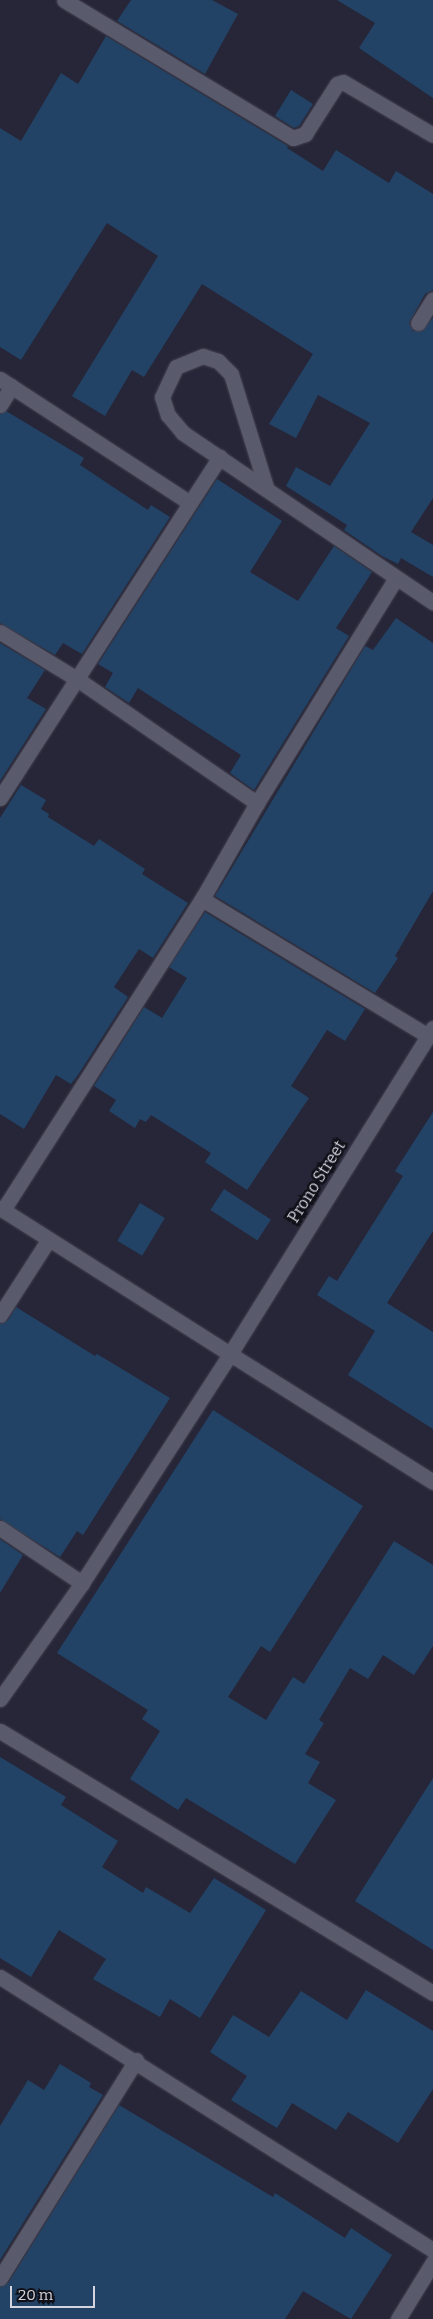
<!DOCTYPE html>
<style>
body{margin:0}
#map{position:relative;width:433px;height:2319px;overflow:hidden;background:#272638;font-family:Bitter,serif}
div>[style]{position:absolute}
.building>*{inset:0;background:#224366;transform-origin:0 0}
.roads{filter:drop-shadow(0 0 1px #434250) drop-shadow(0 0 1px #434250)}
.street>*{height:15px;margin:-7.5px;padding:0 7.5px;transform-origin:7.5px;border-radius:7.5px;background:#5a5a6d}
.secondary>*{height:15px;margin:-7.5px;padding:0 7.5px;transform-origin:7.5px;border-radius:7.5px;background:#5a5a6d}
span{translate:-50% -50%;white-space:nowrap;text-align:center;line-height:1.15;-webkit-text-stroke:5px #101018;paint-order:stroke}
.street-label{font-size:16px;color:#d4d4df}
.scale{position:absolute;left:10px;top:2286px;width:85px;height:22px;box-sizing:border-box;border:2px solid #d4d4df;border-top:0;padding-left:6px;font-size:15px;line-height:18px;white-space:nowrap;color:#d4d4df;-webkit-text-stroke:4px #101018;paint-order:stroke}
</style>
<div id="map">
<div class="building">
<i style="clip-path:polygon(131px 0,212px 0,238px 14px,205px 74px,117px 21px)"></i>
<i style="clip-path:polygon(337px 0,433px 0,433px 98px,359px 48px,375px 23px)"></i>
<i style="clip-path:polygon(106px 36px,288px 146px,287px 148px,323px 171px,336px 150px,389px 183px,396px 171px,433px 194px,433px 290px,425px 294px,409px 323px,413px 331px,422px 331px,433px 317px,433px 498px,411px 532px,433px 545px,433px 577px,401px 558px,398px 564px,382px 556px,344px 530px,347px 525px,286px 486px,296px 467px,330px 486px,370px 423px,318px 395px,296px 438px,269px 424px,313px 354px,202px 284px,144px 377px,132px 370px,105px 416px,72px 396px,158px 256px,107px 223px,21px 360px,0 347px,0 128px,21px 141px,61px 73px,78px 84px)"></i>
<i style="clip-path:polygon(291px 90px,313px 104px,299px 126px,294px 128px,275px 116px)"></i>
<i style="clip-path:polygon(6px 411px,84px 458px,80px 465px,122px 493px,148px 510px,151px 505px,170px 517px,82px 654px,63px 643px,55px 655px,0 623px,0 414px)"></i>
<i style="clip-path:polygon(217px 479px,282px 521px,250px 572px,298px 601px,334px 546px,372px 572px,336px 628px,349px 636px,254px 790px,230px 773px,241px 755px,138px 688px,129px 703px,105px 687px,113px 673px,98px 664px)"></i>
<i style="clip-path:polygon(396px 618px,433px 643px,433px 891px,395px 956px,398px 958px,375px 993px,215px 896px,365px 646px,373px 650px)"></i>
<i style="clip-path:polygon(0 643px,45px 670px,27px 698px,46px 709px,0 781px)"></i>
<i style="clip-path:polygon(21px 785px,46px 800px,41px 809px,49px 814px,48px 817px,94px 846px,99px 839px,145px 869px,142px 874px,188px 903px,153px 958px,139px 949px,114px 987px,128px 997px,78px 1075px,71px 1084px,56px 1075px,24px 1129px,0 1114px,0 818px)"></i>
<i style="clip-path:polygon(205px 912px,365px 1009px,345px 1041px,327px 1030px,291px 1086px,309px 1098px,247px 1190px,205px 1162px,211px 1153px,151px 1115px,146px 1122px,140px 1119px,135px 1128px,109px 1111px,116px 1100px,94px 1086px,144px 1007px,162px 1018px,187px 978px,169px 967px)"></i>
<i style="clip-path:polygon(433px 1112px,433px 1231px,387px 1303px,433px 1332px,433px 1429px,348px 1375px,375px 1331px,317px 1295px,329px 1276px,337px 1281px,403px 1176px,395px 1171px)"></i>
<i style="left:224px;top:1189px;width:56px;height:25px;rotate:33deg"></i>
<i style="left:140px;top:1203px;width:29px;height:44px;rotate:31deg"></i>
<i style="clip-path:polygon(16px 1307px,95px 1356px,97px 1354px,170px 1398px,83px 1535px,77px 1531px,60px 1557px,0 1519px,0 1324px,8px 1320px)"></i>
<i style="clip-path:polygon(213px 1410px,363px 1506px,270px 1652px,261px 1646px,228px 1697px,266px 1720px,293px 1677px,304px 1684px,394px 1541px,433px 1565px,433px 1646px,414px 1675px,383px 1655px,368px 1679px,350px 1668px,319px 1720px,324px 1723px,305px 1754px,320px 1762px,308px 1783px,336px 1800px,295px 1864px,186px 1798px,178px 1810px,130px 1779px,160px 1731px,142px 1719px,148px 1710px,57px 1653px)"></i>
<i style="clip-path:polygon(0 1539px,23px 1555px,0 1593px)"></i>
<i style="clip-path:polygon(0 1757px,66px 1797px,61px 1805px,118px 1841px,102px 1867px,143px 1893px,146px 1887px,190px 1913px,214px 1878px,266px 1910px,200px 2018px,170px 1999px,160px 2017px,93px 1979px,106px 1959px,59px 1930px,31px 1977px,0 1958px)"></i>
<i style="clip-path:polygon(433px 1778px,433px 1950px,355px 1901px)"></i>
<i style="clip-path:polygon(366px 1990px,433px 2031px,433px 2089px,398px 2143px,348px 2112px,336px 2130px,292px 2103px,277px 2128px,231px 2100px,247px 2076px,210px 2052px,233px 2015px,269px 2037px,301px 1991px,347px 2020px)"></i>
<i style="clip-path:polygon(60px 2064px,91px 2083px,89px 2087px,103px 2095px,0 2260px,0 2126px,28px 2080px,44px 2090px)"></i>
<i style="clip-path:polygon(119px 2105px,273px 2197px,275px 2193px,345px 2238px,351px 2228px,392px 2255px,351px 2319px,303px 2291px,285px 2319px,0 2319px,0 2287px,8px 2283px)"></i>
</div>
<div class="roads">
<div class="street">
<i style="left:64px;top:0;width:267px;rotate:31.1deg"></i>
<i style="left:293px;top:138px;width:13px;rotate:-18deg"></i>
<i style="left:305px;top:134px;width:59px;rotate:-57.4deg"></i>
<i style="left:337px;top:84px;width:6px;rotate:-18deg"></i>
<i style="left:343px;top:82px;width:104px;rotate:30.5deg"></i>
<i style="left:418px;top:323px;width:28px;rotate:-58deg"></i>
<i style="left:0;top:379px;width:227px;rotate:33.1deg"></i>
<i style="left:0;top:405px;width:22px;rotate:-58deg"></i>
<i style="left:266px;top:487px;width:118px;rotate:-107.2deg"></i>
<i style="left:231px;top:374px;width:18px;rotate:-135deg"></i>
<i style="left:218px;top:361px;width:16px;rotate:-162deg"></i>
<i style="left:203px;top:356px;width:29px;rotate:158deg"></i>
<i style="left:176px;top:367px;width:33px;rotate:115deg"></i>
<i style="left:162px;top:397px;width:19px;rotate:72deg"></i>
<i style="left:168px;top:415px;width:23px;rotate:50deg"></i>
<i style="left:183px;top:433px;width:302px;rotate:34.1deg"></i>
<i style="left:0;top:632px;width:90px;rotate:31.4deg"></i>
<i style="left:77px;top:679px;width:219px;rotate:34.6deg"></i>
<i style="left:0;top:798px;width:406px;rotate:-57.2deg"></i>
<i style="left:202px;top:899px;width:264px;rotate:31.2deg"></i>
<i style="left:3px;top:1210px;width:369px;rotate:-57.4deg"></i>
<i style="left:202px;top:899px;width:111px;rotate:-60.2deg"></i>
<i style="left:257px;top:803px;width:264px;rotate:-58.3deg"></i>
<i style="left:0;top:1315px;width:90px;rotate:-57.2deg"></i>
<i style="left:0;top:1528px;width:99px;rotate:33.9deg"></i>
<i style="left:0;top:1699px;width:142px;rotate:-54.7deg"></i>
<i style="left:82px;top:1583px;width:273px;rotate:-57.1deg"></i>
<i style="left:230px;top:1354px;width:240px;rotate:32.2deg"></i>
<i style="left:0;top:1731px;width:506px;rotate:31.18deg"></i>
<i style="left:0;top:1977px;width:512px;rotate:32.23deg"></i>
<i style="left:0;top:2278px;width:257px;rotate:-58deg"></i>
<i style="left:398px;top:2319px;width:67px;rotate:-58.4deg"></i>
</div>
<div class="secondary">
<i style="left:0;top:1208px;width:272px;rotate:32.4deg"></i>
<i style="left:230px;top:1354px;width:384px;rotate:-58.1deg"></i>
</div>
</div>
<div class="street-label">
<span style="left:317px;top:1182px;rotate:-58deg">Prono Street</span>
</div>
<div class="scale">20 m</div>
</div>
